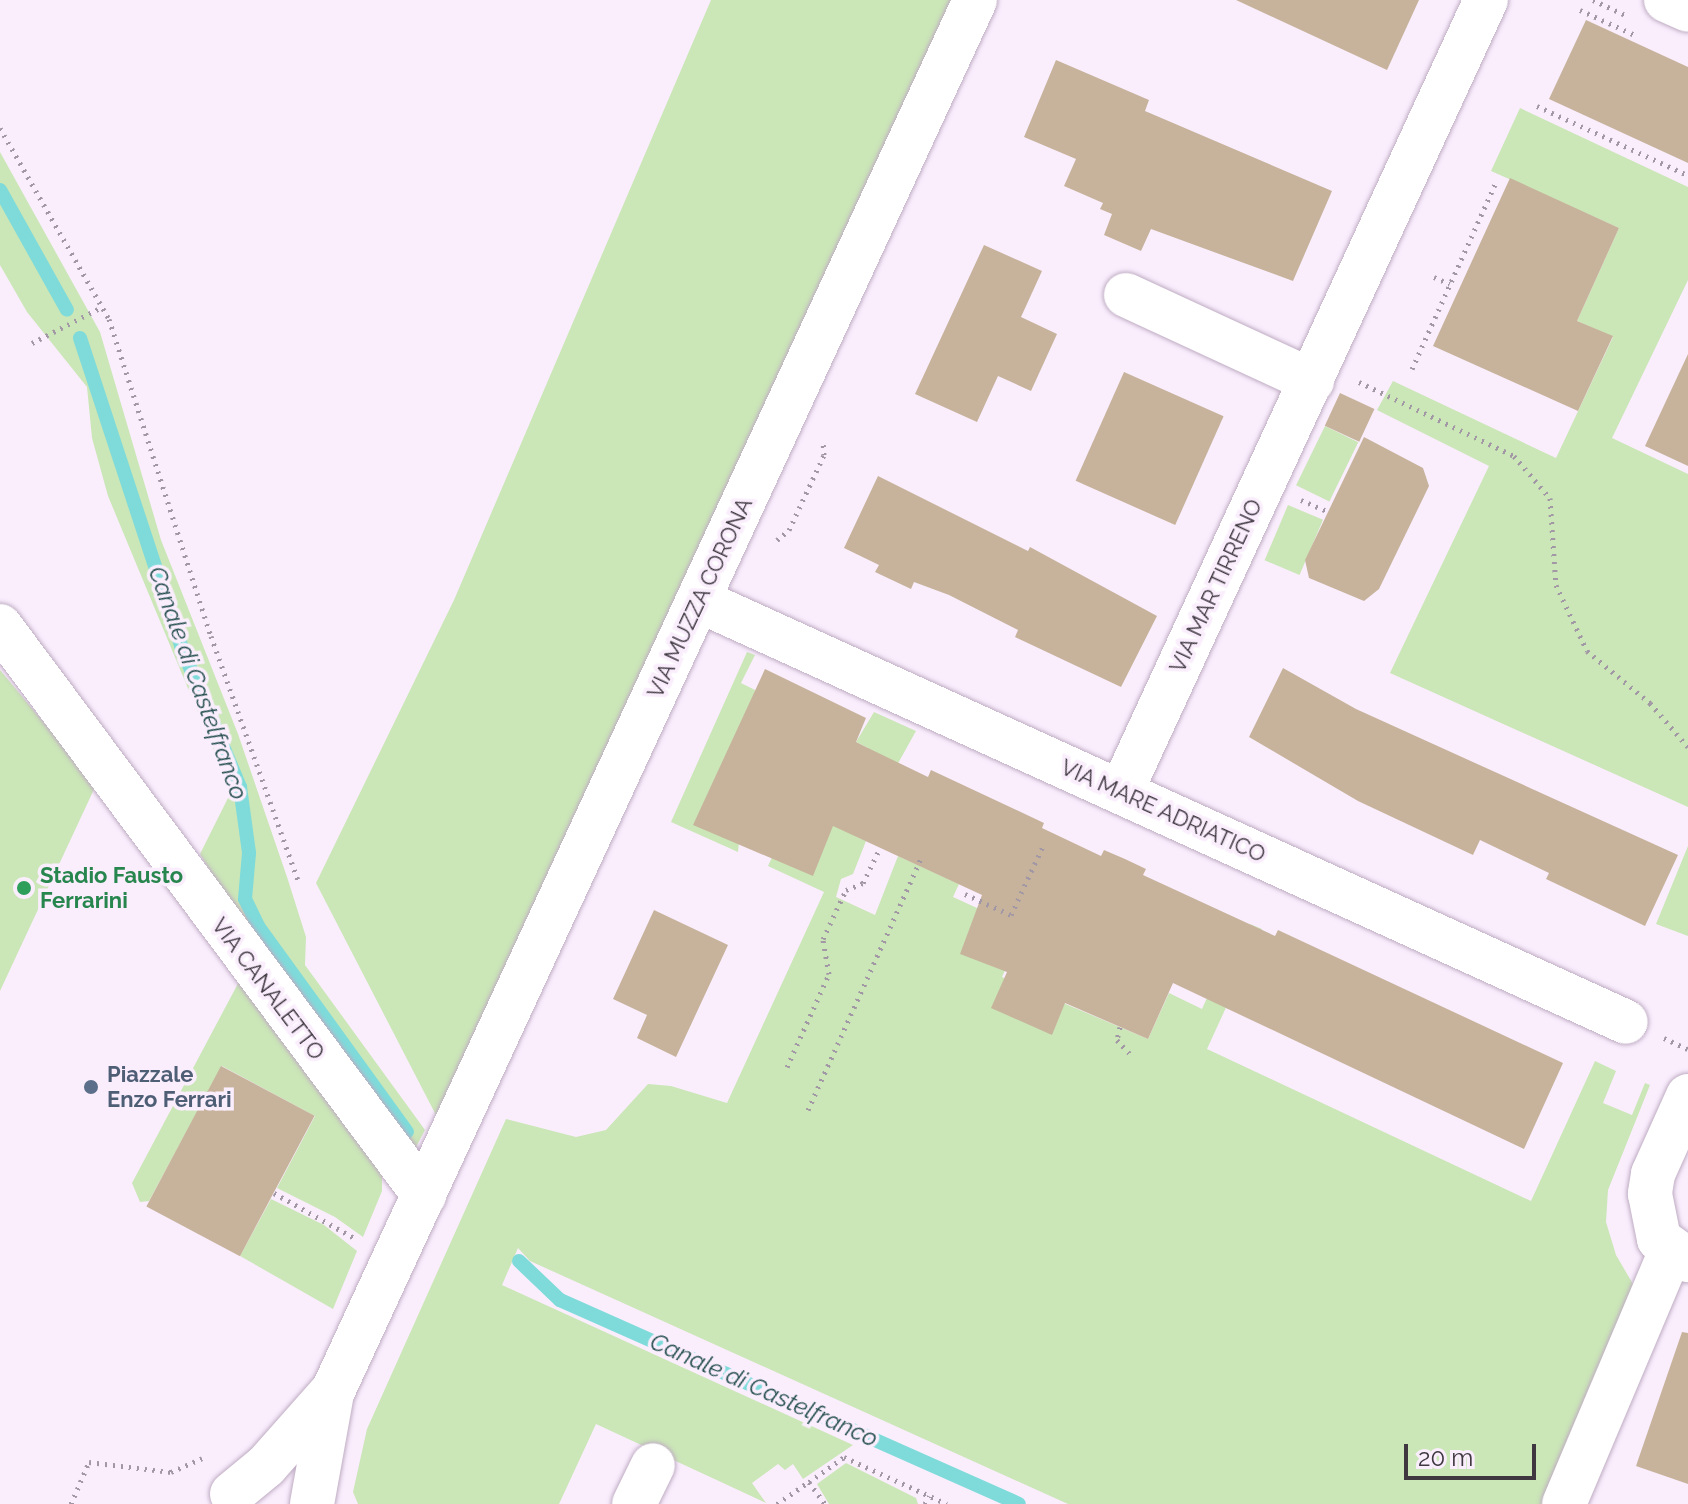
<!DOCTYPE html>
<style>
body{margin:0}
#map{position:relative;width:1688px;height:1504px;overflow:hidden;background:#faeefd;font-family:Raleway,sans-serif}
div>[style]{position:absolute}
.green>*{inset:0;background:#cbe6b7;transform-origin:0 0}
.stream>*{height:14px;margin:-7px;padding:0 7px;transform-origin:7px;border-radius:7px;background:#7edbda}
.building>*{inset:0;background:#c7b39c;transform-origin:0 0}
.path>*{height:5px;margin-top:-2.5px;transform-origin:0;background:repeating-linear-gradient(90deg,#a298a5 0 2px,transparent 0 8px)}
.roads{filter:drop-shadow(0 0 2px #bfacc3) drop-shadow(0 0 2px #bfacc3)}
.minor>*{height:44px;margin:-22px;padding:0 22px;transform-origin:22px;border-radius:22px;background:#fff}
.dots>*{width:22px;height:22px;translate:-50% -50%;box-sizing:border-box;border:4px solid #faeefd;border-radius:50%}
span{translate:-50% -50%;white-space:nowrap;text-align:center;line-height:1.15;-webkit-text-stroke:7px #faeefd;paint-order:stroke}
.street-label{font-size:22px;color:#3f3841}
.leisure-label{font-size:22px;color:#27864d;font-weight:700}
.left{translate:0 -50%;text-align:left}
.service-label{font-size:22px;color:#4e5e75;font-weight:700}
.water-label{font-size:24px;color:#234d4d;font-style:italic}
.scale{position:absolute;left:1404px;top:1444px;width:132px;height:36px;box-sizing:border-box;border:4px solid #3f3841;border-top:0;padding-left:10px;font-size:24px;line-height:28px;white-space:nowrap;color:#3f3841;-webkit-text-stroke:6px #faeefd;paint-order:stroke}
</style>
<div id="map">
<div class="green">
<i style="clip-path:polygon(711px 0,954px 0,438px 1119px,316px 883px,454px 600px)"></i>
<i style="clip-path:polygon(1520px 108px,1688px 187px,1688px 280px,1612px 438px,1688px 474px,1688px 807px,1390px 673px,1489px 466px,1377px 410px,1393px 381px,1556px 458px,1613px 337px,1577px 321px,1619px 228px,1491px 171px)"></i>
<i style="clip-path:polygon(0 152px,100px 332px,161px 540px,238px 734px,288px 880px,306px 937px,305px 965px,425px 1130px,416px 1147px,405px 1145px,246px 931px,200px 854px,231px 792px,108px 496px,92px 438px,87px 387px,27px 312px,0 265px)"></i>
<i style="left:1325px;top:426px;width:37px;height:66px;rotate:26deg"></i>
<i style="left:1288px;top:505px;width:38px;height:60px;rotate:23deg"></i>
<i style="clip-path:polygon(747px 652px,755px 655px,741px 683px,755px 690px,738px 852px,671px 822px)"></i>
<i style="clip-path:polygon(0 670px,96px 785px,0 991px)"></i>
<i style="clip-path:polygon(874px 712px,916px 731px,857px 837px,866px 841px,853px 874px,841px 879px,836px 897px,875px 915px,898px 856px,959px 884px,953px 897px,1014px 925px,1053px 862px,1002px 977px,1148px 1039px,1169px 993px,1202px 1009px,1235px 936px,1244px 940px,1250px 924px,1262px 929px,1207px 1049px,1531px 1201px,1595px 1061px,1616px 1071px,1603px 1103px,1632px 1115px,1645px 1083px,1650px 1085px,1608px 1190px,1606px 1222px,1616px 1255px,1640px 1296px,1551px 1504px,1068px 1504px,530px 1261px,518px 1248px,502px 1285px,853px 1445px,803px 1479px,793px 1464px,785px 1470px,778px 1464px,752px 1483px,766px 1503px,596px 1424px,559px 1504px,358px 1504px,353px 1492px,367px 1429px,506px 1119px,576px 1137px,606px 1130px,648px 1084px,671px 1086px,727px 1103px,824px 892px,768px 866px,795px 808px,868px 748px,856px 742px)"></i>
<i style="clip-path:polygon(1688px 846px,1688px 936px,1656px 924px)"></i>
<i style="clip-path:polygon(242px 976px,382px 1172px,382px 1191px,363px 1237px,335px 1217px,277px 1188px,315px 1116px,222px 1066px,149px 1201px,140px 1202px,132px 1183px)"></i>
<i style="clip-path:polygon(271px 1199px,324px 1225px,357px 1251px,333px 1309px,240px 1256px)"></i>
<i style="clip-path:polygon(846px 1463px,916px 1498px,918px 1504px,829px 1504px,817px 1484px)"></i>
</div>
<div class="stream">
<i style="left:0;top:190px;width:137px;rotate:60.8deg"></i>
<i style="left:80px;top:338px;width:324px;rotate:71.8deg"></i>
<i style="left:181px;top:646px;width:153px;rotate:67.3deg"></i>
<i style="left:240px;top:787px;width:67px;rotate:82.2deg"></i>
<i style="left:249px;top:853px;width:46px;rotate:95deg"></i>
<i style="left:245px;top:899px;width:30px;rotate:64deg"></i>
<i style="left:258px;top:926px;width:254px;rotate:54.1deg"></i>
<i style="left:519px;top:1261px;width:57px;rotate:43.6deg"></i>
<i style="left:560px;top:1300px;width:502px;rotate:23.96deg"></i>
</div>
<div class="building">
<i style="clip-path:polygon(1236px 0,1419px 0,1387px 70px)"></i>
<i style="clip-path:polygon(1586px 20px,1688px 67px,1688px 163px,1549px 99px)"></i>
<i style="clip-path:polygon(1056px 60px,1149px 100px,1145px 111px,1332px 191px,1293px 281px,1151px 229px,1141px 251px,1104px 235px,1112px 214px,1100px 209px,1103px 203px,1064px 186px,1076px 159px,1024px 137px)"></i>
<i style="clip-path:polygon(1510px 178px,1619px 228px,1577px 321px,1613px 336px,1578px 411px,1433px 346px)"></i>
<i style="clip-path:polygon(984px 245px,1042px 271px,1021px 317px,1057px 334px,1031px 391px,998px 376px,977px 422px,915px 394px)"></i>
<i style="clip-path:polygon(1688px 354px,1688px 466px,1645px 446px)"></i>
<i style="left:1124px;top:372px;width:109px;height:119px;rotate:24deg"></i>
<i style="left:1340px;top:393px;width:38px;height:36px;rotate:25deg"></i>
<i style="clip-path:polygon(1364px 437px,1423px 468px,1429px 486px,1379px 589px,1364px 601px,1309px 578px,1305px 560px)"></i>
<i style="clip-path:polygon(878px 476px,1028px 551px,1030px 547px,1157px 616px,1121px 687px,1015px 637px,1018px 630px,949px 595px,914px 582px,911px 589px,875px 572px,879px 565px,844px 548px)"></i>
<i style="clip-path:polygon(1283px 668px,1356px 709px,1678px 855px,1645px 926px,1546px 879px,1549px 873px,1480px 840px,1473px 855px,1358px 801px,1249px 737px)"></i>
<i style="clip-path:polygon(765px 669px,866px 718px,856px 742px,868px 748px,928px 777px,931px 770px,1044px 823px,1042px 828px,1101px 856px,1104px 850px,1125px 859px,1146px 869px,1143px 875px,1275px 936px,1278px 930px,1563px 1063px,1524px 1149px,1173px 983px,1148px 1039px,1065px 1003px,1052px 1035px,991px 1008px,1007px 972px,960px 954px,982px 895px,833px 826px,813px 876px,693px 825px)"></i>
<i style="clip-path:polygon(654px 910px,728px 945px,676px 1057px,637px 1038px,647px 1015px,613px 999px)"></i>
<i style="left:221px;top:1066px;width:106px;height:159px;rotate:28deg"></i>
<i style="clip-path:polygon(1682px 1332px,1688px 1333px,1688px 1484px,1636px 1466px)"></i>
</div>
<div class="path">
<i style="left:1593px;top:0;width:35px;rotate:25deg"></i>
<i style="left:1580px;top:10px;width:63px;rotate:24.5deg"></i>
<i style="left:1537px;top:106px;width:166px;rotate:24.6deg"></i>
<i style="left:0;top:128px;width:220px;rotate:60.3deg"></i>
<i style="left:109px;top:319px;width:333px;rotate:72.2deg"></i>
<i style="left:211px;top:636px;width:260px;rotate:70.4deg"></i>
<i style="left:1434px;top:277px;width:17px;rotate:24deg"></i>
<i style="left:32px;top:343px;width:79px;rotate:-27.2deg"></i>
<i style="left:1412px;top:369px;width:207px;rotate:-65.8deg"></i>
<i style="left:1359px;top:382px;width:172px;rotate:25.5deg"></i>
<i style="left:1514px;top:456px;width:55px;rotate:49.4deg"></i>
<i style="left:1550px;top:498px;width:87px;rotate:86.1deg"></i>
<i style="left:1556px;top:585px;width:73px;rotate:64.8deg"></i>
<i style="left:1587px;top:651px;width:82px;rotate:39.5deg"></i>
<i style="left:1650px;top:703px;width:58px;rotate:49.2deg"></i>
<i style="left:1301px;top:500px;width:28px;rotate:23deg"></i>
<i style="left:777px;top:540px;width:16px;rotate:-40deg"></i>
<i style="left:789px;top:530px;width:83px;rotate:-65deg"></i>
<i style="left:824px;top:455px;width:15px;rotate:-94deg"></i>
<i style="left:965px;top:894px;width:51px;rotate:24.5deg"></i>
<i style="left:1011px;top:915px;width:76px;rotate:-65.1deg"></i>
<i style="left:1120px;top:1027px;width:13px;rotate:103deg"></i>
<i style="left:1117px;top:1040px;width:19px;rotate:47deg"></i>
<i style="left:1664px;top:1038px;width:26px;rotate:25deg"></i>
<i style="left:787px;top:1067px;width:102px;rotate:-65.7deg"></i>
<i style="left:829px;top:974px;width:36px;rotate:-100deg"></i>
<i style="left:823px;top:939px;width:54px;rotate:-64.9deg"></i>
<i style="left:846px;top:890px;width:18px;rotate:-22deg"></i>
<i style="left:863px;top:883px;width:39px;rotate:-64deg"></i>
<i style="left:808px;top:1110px;width:276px;rotate:-65.8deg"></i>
<i style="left:274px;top:1193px;width:94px;rotate:29.3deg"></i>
<i style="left:809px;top:1482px;width:43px;rotate:-35.5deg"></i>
<i style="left:844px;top:1457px;width:113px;rotate:24.5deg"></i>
<i style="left:71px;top:1504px;width:46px;rotate:-66.8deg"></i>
<i style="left:89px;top:1462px;width:83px;rotate:7deg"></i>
<i style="left:171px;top:1472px;width:34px;rotate:-24deg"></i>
<i style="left:777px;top:1504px;width:39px;rotate:-35deg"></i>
<i style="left:809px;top:1482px;width:27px;rotate:54deg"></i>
<i style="left:925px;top:1504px;width:9px;rotate:-63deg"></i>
</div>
<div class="roads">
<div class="minor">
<i style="left:1666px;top:0;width:24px;rotate:24deg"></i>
<i style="left:1126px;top:295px;width:205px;rotate:24.8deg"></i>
<i style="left:698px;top:600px;width:1019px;rotate:24.45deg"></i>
<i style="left:0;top:626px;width:710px;rotate:53.31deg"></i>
<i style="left:1121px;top:792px;width:872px;rotate:-65.26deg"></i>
<i style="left:1688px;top:1096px;width:85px;rotate:114.2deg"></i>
<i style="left:1653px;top:1174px;width:20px;rotate:99deg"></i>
<i style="left:1650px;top:1194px;width:46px;rotate:78.7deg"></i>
<i style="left:1659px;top:1239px;width:36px;rotate:36deg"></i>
<i style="left:232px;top:1494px;width:44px;rotate:-39.5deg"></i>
<i style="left:266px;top:1466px;width:96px;rotate:-48.4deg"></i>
<i style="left:312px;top:1504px;width:113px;rotate:-79.8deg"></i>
<i style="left:332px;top:1393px;width:1534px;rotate:-65.22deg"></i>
<i style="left:634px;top:1504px;width:43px;rotate:-64deg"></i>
<i style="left:1564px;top:1504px;width:275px;rotate:-67.1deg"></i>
</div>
</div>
<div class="dots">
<i style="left:24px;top:888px;background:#2e9e5b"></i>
<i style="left:91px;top:1087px;background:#5c6f8a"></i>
</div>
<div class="street-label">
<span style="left:1216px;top:586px;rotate:-65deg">VIA MAR TIRRENO</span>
<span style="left:700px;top:598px;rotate:-65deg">VIA MUZZA CORONA</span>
<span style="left:1163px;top:811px;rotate:24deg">VIA MARE ADRIATICO</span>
<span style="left:268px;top:989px;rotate:53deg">VIA CANALETTO</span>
</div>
<div class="leisure-label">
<span class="left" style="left:40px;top:888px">Stadio Fausto<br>Ferrarini</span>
</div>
<div class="service-label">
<span class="left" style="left:107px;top:1087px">Piazzale<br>Enzo Ferrari</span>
</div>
<div class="water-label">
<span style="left:198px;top:683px;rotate:70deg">Canale di Castelfranco</span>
<span style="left:764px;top:1390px;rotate:24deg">Canale di Castelfranco</span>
</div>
<div class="scale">20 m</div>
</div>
